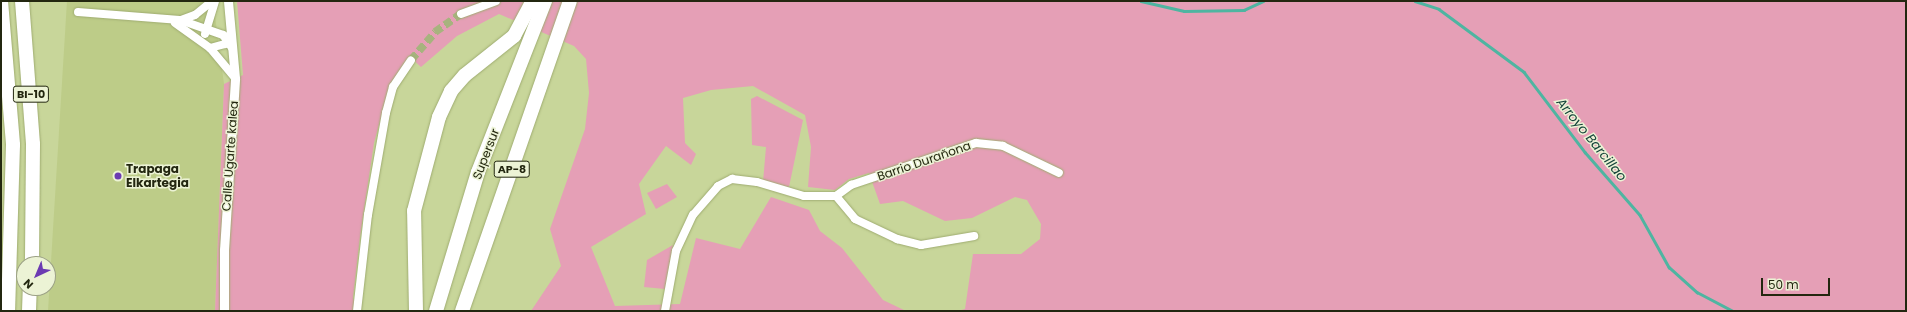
<!DOCTYPE html>
<meta charset="utf-8">
<style>
body{margin:0}
#map{position:relative;width:1907px;height:312px;overflow:hidden;background:#c8d69a;font-family:Poppins,sans-serif}
div>[style]{position:absolute}
.built>*{inset:0;background:#bdcc88}
.green>*{inset:0;background:#e59fb6}
.stream>*{height:2.5px;margin:-1.25px;padding:0 1.25px;transform-origin:1.25px;border-radius:1.25px;background:#4eb5a1}
.minor-tunnel>*{height:8px;margin-top:-4px;transform-origin:0;background:repeating-linear-gradient(90deg,#a7b37e 0 8px,transparent 0 12px)}
.roads{filter:drop-shadow(0 0 1px #9fac71) drop-shadow(0 0 1px #9fac71)}
.minor>*{height:8px;margin:-4px;padding:0 4px;transform-origin:4px;border-radius:4px;background:#fff}
.tertiary>*{height:9px;margin:-4.5px;padding:0 4.5px;transform-origin:4.5px;border-radius:4.5px;background:#fff}
.motorway>*{height:14px;margin:-7px;padding:0 7px;transform-origin:7px;border-radius:7px;background:#fff}
.dots>*{width:11px;height:11px;translate:-50% -50%;box-sizing:border-box;border:2px solid #ecf3d5;border-radius:50%}
span{translate:-50% -50%;white-space:nowrap;text-align:center;line-height:1.15;-webkit-text-stroke:3px #ecf3d5;paint-order:stroke}
.shield-label span{padding:1px 3px;background:#ecf3d5;border:1px solid;border-radius:3px;-webkit-text-stroke-width:0}
.shield-label{font-size:11px;color:#232710;font-weight:700}
.street-label{font-size:12px;color:#232710}
.poi-label{font-size:12px;color:#232710;font-weight:700}
.left{translate:0 -50%;text-align:left}
.water-label{font-size:13px;color:#16443b;font-style:italic}
.frame{position:absolute;inset:0;border:2px solid #232710;pointer-events:none}
.north{position:absolute;left:16px;top:256px;width:40px;height:40px;box-sizing:border-box;background:#ecf3d5;border:1px solid #9ca186;border-radius:50%;rotate:224deg;font-size:11px;font-weight:700;line-height:16px;text-align:center;color:#232710}
.north::after{content:'';display:block;margin:auto;width:14px;height:18px;background:#6c3bb2;clip-path:polygon(50% 0,100% 100%,50% 72%,0 100%)}
.scale{position:absolute;left:1761px;top:278px;width:69px;height:18px;box-sizing:border-box;border:2px solid #232710;border-top:0;padding-left:5px;font-size:12px;line-height:14px;white-space:nowrap;color:#232710;-webkit-text-stroke:3px #ecf3d5;paint-order:stroke}
</style>
<div id="map">
<div class="built">
<i style="clip-path:polygon(67px 1px,213px 1px,224px 84px,215px 311px,48px 311px)"></i>
</div>
<div class="green">
<i style="clip-path:polygon(237px 1px,1906px 1px,1906px 311px,958px 311px,965px 309px,973px 254px,1021px 254px,1040px 239px,1041px 224px,1027px 200px,1015px 197px,972px 218px,945px 221px,903px 201px,880px 204px,869px 173px,849px 179px,835px 190px,808px 187px,811px 147px,805px 115px,753px 86px,711px 90px,683px 98px,685px 143px,696px 154px,691px 165px,666px 146px,639px 184px,646px 214px,591px 247px,615px 306px,680px 304px,696px 238px,740px 249px,771px 197px,809px 210px,820px 231px,842px 248px,883px 300px,906px 311px,531px 311px,561px 266px,550px 229px,585px 129px,589px 93px,586px 59px,574px 46px,499px 14px,457px 36px,421px 67px,409px 56px,388px 92px,374px 143px,360px 237px,353px 298px,360px 311px,215px 311px,224px 84px,243px 75px)"></i>
<i style="clip-path:polygon(757px 96px,803px 120px,789px 187px,763px 182px,766px 147px,752px 145px,751px 99px)"></i>
<i style="clip-path:polygon(667px 184px,677px 197px,656px 209px,647px 193px)"></i>
<i style="clip-path:polygon(673px 245px,665px 289px,644px 287px,647px 260px)"></i>
</div>
<div class="stream">
<i style="left:993px;top:1px;width:103px"></i>
<i style="left:1141px;top:1px;width:44px;rotate:13.1deg"></i>
<i style="left:1184px;top:11px;width:60px;rotate:-1deg"></i>
<i style="left:1244px;top:10px;width:21px;rotate:-25deg"></i>
<i style="left:1415px;top:1px;width:25px;rotate:18deg"></i>
<i style="left:1439px;top:9px;width:106px;rotate:36.5deg"></i>
<i style="left:1524px;top:72px;width:101px;rotate:52.7deg"></i>
<i style="left:1585px;top:152px;width:84px;rotate:48.9deg"></i>
<i style="left:1640px;top:215px;width:60px;rotate:60.9deg"></i>
<i style="left:1669px;top:267px;width:38px;rotate:42deg"></i>
<i style="left:1697px;top:292px;width:41px;rotate:27.8deg"></i>
</div>
<div class="minor-tunnel">
<i style="left:411px;top:60px;width:37px;rotate:-49deg"></i>
<i style="left:435px;top:32px;width:32px;rotate:-35deg"></i>
</div>
<div class="roads">
<div class="minor">
<i style="left:78px;top:12px;width:102px;rotate:4.5deg"></i>
<i style="left:180px;top:20px;width:46px;rotate:19.2deg"></i>
<i style="left:223px;top:35px;width:16px;rotate:55deg"></i>
<i style="left:461px;top:14px;width:37px;rotate:-20deg"></i>
<i style="left:181px;top:20px;width:15px;rotate:-20deg"></i>
<i style="left:195px;top:15px;width:22px;rotate:-39deg"></i>
<i style="left:175px;top:23px;width:43px;rotate:35.5deg"></i>
<i style="left:210px;top:48px;width:39px;rotate:50deg"></i>
<i style="left:205px;top:34px;width:34px;rotate:-73deg"></i>
<i style="left:210px;top:48px;width:16px;rotate:-15deg"></i>
<i style="left:225px;top:44px;width:9px;rotate:-58deg"></i>
<i style="left:836px;top:196px;width:19px;rotate:-36deg"></i>
<i style="left:851px;top:185px;width:132px;rotate:-18.6deg"></i>
<i style="left:976px;top:143px;width:27px;rotate:6deg"></i>
<i style="left:1003px;top:146px;width:62px;rotate:25.7deg"></i>
<i style="left:357px;top:311px;width:97px;rotate:-83.5deg"></i>
<i style="left:368px;top:215px;width:104px;rotate:-80deg"></i>
<i style="left:386px;top:113px;width:27px;rotate:-75deg"></i>
<i style="left:393px;top:87px;width:32px;rotate:-56deg"></i>
<i style="left:665px;top:311px;width:61px;rotate:-79.6deg"></i>
<i style="left:676px;top:251px;width:40px;rotate:-65deg"></i>
<i style="left:693px;top:215px;width:38px;rotate:-49deg"></i>
<i style="left:718px;top:186px;width:16px;rotate:-27deg"></i>
<i style="left:732px;top:179px;width:25px;rotate:7deg"></i>
<i style="left:757px;top:182px;width:49px;rotate:16.6deg"></i>
<i style="left:804px;top:196px;width:32px"></i>
<i style="left:836px;top:196px;width:30px;rotate:50deg"></i>
<i style="left:855px;top:219px;width:47px;rotate:25.5deg"></i>
<i style="left:897px;top:239px;width:25px;rotate:14deg"></i>
<i style="left:921px;top:245px;width:54px;rotate:-9.6deg"></i>
</div>
<div class="tertiary">
<i style="left:224px;top:311px;width:61px;rotate:-90deg"></i>
<i style="left:224px;top:250px;width:172px;rotate:-86.3deg"></i>
<i style="left:235px;top:78px;width:77px;rotate:-95.2deg"></i>
</div>
<div class="motorway">
<i style="left:1px;top:1px;width:144px;rotate:85.2deg"></i>
<i style="left:13px;top:145px;width:166px;rotate:91.7deg"></i>
<i style="left:22px;top:1px;width:143px;rotate:85.6deg"></i>
<i style="left:33px;top:144px;width:120px;rotate:90.5deg"></i>
<i style="left:29px;top:311px;width:23px;rotate:-88deg"></i>
<i style="left:416px;top:311px;width:100px;rotate:-91.1deg"></i>
<i style="left:414px;top:211px;width:97px;rotate:-75.1deg"></i>
<i style="left:439px;top:117px;width:29px;rotate:-65deg"></i>
<i style="left:451px;top:91px;width:21px;rotate:-49deg"></i>
<i style="left:465px;top:75px;width:63px;rotate:-38.5deg"></i>
<i style="left:514px;top:36px;width:40px;rotate:-62deg"></i>
<i style="left:436px;top:311px;width:145px;rotate:-73.2deg"></i>
<i style="left:478px;top:172px;width:184px;rotate:-68.6deg"></i>
<i style="left:462px;top:311px;width:328px;rotate:-70.8deg"></i>
</div>
</div>
<div class="dots">
<i style="left:118px;top:176px;background:#6c3bb2"></i>
</div>
<div class="shield-label">
<span style="left:31px;top:94px">BI-10</span>
<span style="left:512px;top:169px">AP-8</span>
</div>
<div class="street-label">
<span style="left:486px;top:154px;rotate:-69deg">Supersur</span>
<span style="left:230px;top:156px;rotate:-86deg">Calle Ugarte kalea</span>
<span style="left:924px;top:161px;rotate:-19deg">Barrio Durañona</span>
</div>
<div class="poi-label">
<span class="left" style="left:126px;top:176px">Trapaga<br>Elkartegia</span>
</div>
<div class="water-label">
<span style="left:1591px;top:140px;rotate:51deg">Arroyo Barcillao</span>
</div>
<div class="frame"></div>
<div class="north">N</div>
<div class="scale">50 m</div>
</div>
